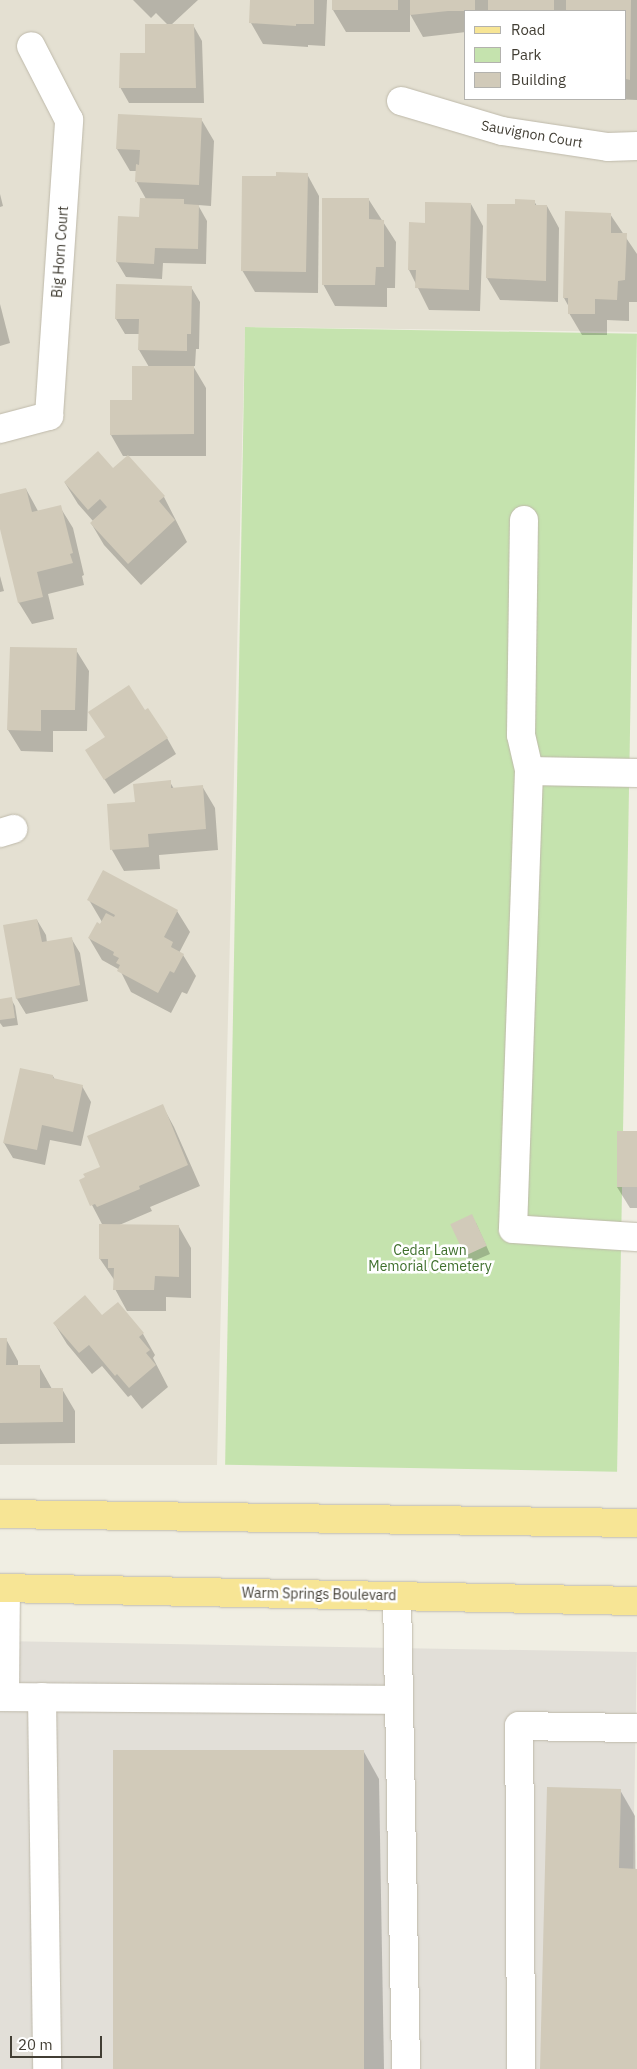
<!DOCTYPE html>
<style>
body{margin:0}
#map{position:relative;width:637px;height:2069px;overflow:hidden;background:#f0eee3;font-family:"IBM Plex Sans",sans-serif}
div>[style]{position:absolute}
.residential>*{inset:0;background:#e4e0d2}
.industrial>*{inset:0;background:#e2dfd8;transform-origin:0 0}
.green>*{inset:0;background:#c5e3ae;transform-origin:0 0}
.shadow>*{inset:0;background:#0003}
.building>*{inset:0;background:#d1cab9;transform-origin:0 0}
.roads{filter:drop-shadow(0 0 1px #beb9aa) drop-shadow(0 0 1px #beb9aa)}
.minor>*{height:28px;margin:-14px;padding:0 14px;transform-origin:14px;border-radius:14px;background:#fff}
.major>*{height:28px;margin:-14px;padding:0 14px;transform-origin:14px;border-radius:14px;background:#f7e595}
span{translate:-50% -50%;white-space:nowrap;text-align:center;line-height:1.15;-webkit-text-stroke:5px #fff;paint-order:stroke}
.street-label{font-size:14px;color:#423e34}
.park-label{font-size:14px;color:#3e6f2c}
.legend{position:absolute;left:464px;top:10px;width:162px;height:90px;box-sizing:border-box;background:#fff;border:1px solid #b3b2ae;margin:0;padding:6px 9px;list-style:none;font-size:15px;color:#423e34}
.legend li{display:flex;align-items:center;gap:10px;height:25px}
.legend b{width:25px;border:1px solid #b3b2ae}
.scale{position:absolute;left:10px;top:2036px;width:92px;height:22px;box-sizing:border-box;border:2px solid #423e34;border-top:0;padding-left:6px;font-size:15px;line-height:18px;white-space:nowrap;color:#423e34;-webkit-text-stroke:4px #fff;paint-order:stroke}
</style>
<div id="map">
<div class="residential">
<i style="clip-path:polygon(evenodd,0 0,637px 0,637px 332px,245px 327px,217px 1465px,0 1465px,0 0,466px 11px,626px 11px,626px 99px,466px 99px,466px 11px)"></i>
</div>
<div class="industrial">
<i style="left:0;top:1641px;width:637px;height:428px;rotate:1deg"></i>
</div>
<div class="green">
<i style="left:245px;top:327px;width:392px;height:1138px;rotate:1deg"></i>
</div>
<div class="shadow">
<i style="clip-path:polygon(133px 0,198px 0,171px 25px,193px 25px,202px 41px,204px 103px,129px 103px,120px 87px,168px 25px,156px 13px,151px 18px)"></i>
<i style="clip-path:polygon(251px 0,327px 0,325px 46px,308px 45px,308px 47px,263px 44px,251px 23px)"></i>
<i style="clip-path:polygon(334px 0,637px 0,637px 100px,615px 99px,626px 99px,626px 11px,466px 11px,466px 32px,423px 37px,410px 14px,410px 32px,346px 32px,333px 10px)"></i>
<i style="clip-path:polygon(201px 119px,214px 141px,211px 206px,198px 205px,207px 221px,206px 264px,163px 263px,162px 279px,126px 277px,117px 262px,119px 218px,141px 218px,146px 199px,136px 181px,137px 171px,130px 171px,117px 149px)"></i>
<i style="clip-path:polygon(307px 174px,319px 196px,318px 293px,255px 292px,242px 270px,277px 177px)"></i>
<i style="clip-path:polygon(0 194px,3px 206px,0 207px)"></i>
<i style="clip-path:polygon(369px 200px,396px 242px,395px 288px,387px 288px,387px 307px,335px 306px,323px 284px)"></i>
<i style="clip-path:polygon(534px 201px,537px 206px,547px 206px,559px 228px,558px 302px,500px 300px,487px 278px,516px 205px)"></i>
<i style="clip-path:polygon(471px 204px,483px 226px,480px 311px,429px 310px,409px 270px,411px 224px,426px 224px)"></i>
<i style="clip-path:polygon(610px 214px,637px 254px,637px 302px,629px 302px,629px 321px,607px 320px,607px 335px,582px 335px,569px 313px,569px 307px,564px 298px)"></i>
<i style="clip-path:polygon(191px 287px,200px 302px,199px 349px,196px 349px,195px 366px,193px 366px,206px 388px,206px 456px,123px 456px,111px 435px,134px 401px,149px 367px,139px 350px,140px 334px,125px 334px,116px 319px)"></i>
<i style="clip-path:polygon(0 304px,10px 343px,0 346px)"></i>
<i style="clip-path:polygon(113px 470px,164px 497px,187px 542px,141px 585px,104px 545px,91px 523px,93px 521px,78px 504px,65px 483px)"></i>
<i style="clip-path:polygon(26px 489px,38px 511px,60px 507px,73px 528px,84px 575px,82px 576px,84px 585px,48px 594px,54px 619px,32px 624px,19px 603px,0 523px,0 496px)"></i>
<i style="clip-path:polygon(0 576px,4px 591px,0 592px)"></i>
<i style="clip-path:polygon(76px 650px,89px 671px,87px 731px,53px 731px,53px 752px,21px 751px,8px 730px)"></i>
<i style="clip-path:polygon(145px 712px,167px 738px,176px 754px,114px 794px,96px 766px,106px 738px)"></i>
<i style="clip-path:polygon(170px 782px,174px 789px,202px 786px,215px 808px,218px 850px,159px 855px,160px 869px,124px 871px,112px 850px,108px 805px,136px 803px)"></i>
<i style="clip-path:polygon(89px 900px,177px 911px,190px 932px,179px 953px,183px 955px,196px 976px,187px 994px,182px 992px,171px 1013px,131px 992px,120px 970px,102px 960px,89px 938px,102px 922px)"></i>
<i style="clip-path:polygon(37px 920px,46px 935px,47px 943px,71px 938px,80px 953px,88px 1001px,26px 1014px,17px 999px,5px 926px)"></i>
<i style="clip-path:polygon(11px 999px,15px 1006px,18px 1025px,3px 1027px,0 1023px,0 1000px)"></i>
<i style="clip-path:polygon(53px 1076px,55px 1080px,82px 1086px,91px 1102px,81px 1146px,50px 1140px,45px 1165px,13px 1158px,4px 1143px)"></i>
<i style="clip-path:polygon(162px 1105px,174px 1127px,200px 1186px,150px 1207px,152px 1211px,117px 1226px,179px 1227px,191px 1248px,191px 1298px,166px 1297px,166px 1311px,127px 1311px,115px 1289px,115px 1281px,100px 1259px,103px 1226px,92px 1205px,102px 1168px)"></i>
<i style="clip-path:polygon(637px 1132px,637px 1208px,630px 1208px,617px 1187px)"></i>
<i style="clip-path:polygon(476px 1223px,490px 1254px,469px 1263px,452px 1225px)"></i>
<i style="clip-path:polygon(102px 1317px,143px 1334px,155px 1355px,153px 1358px,168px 1387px,142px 1409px,131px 1395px,128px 1397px,102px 1366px,92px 1374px,67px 1344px,54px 1323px)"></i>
<i style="clip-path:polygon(0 1339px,6px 1339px,18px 1361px,18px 1366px,39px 1366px,52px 1389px,62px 1389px,75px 1411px,75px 1443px,0 1444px)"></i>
<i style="clip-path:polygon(364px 1752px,379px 1779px,384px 2069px,115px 2069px)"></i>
<i style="clip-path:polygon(620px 1790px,635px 1816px,637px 2069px,542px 2069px)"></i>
</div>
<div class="building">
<i style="clip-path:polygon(250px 0,314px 0,314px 24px,296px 24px,296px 26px,249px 23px)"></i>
<i style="left:332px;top:0;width:66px;height:10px"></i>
<i style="clip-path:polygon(410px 0,475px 0,475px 11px,448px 11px,410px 15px)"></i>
<i style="left:488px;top:0;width:66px;height:11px"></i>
<i style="clip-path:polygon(566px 0,631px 0,630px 80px,626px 79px,626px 11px,566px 11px)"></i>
<i style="clip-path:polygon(145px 24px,194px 24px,196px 88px,119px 88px,120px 53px,145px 53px)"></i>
<i style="clip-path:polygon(118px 114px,202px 118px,199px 185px,135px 182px,136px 164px,139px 165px,140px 150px,116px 149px)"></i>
<i style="clip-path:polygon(276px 172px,308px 173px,306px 272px,241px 271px,242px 176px,276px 176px)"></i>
<i style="clip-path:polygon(140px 198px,184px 199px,184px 204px,199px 205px,198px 249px,155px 248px,154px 264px,116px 262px,118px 216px,139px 217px)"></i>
<i style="clip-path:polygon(322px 198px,369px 198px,369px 219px,384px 220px,384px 267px,376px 267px,375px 285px,322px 285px)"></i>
<i style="clip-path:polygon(515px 199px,535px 200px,535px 205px,547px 205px,546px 281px,486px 278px,487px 204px,515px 204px)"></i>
<i style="clip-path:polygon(425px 202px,471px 203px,469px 290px,415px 288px,416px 270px,408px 270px,409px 222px,425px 223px)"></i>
<i style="clip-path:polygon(565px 211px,611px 213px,611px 233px,627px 233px,625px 280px,618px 281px,617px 300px,595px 299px,595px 314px,568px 314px,568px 298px,563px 298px)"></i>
<i style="clip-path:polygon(116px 284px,192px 286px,191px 334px,187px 334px,187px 351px,138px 350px,139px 319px,115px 319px)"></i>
<i style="clip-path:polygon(132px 366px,194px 366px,194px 434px,110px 435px,110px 400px,132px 400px)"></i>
<i style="clip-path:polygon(98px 451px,113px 468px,128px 455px,165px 496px,159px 501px,175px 520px,128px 564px,90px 523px,107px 507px,100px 499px,88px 510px,64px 482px)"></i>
<i style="clip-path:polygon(26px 488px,32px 512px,61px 505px,73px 553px,70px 554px,73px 563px,37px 572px,43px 597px,18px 603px,0 529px,0 494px)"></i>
<i style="clip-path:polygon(10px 647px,77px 648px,75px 710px,41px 710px,41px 731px,7px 730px)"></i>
<i style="clip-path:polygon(129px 685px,145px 710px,148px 708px,168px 738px,104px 780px,85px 750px,105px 737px,88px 712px)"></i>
<i style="clip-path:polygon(171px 780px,171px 788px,203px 785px,206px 829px,148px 834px,149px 847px,110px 850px,107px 804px,135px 802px,133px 784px)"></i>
<i style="clip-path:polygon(103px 870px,178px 910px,164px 937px,173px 942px,171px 947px,184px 954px,174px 973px,170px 971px,158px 993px,117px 971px,120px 965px,116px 963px,119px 958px,113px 955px,114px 952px,88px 938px,97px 922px,100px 924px,106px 913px,114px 917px,115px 915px,87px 900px)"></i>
<i style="clip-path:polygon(37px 919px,42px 942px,72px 937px,80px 985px,16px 999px,3px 925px)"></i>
<i style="clip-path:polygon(12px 997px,15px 1018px,0 1020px,0 999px)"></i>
<i style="clip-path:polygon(20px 1068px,53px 1075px,53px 1078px,83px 1085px,73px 1132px,42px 1125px,37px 1150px,3px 1143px)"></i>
<i style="clip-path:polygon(163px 1104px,188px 1165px,139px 1186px,140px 1189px,97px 1207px,95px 1204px,90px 1206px,79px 1180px,85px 1177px,83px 1174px,100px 1167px,87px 1136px)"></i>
<i style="left:617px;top:1131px;width:20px;height:56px"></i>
<i style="left:472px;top:1214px;width:35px;height:24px;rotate:65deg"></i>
<i style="clip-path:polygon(99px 1224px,179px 1225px,179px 1277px,155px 1276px,154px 1290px,113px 1290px,114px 1268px,108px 1268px,108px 1259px,99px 1259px)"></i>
<i style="clip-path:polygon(85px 1295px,102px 1315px,118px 1302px,144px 1333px,139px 1337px,150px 1350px,146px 1353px,156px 1365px,129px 1388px,117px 1374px,115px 1376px,89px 1345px,79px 1353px,53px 1323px)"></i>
<i style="clip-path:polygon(0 1338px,7px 1338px,6px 1365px,40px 1365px,40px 1388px,63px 1388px,63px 1422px,0 1423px)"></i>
<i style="left:113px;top:1750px;width:251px;height:319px"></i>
<i style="clip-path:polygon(547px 1787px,621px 1789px,619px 1868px,637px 1869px,637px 2069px,540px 2069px)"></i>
</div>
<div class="roads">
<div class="minor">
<i style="left:401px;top:101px;width:105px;rotate:16.5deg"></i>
<i style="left:502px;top:131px;width:107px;rotate:8.6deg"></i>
<i style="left:608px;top:147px;width:29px;rotate:-2deg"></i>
<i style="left:0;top:429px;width:51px;rotate:-14.9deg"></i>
<i style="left:49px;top:416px;width:297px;rotate:-86.1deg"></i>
<i style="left:69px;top:120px;width:83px;rotate:-117.2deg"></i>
<i style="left:524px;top:520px;width:215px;rotate:90.8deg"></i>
<i style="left:521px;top:735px;width:37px;rotate:77deg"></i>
<i style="left:637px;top:773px;width:108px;rotate:-178.9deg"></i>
<i style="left:529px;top:771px;width:458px;rotate:92deg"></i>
<i style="left:513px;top:1229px;width:124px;rotate:3.7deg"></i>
<i style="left:0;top:833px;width:14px;rotate:-17deg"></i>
<i style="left:397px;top:1596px;width:473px;rotate:88.9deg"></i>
<i style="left:0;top:1697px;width:399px;rotate:0.4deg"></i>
<i style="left:5px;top:1697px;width:109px;rotate:-89.5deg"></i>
<i style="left:42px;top:1697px;width:372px;rotate:89.2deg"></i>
<i style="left:521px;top:2069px;width:343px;rotate:-90.3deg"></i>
<i style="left:519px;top:1726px;width:118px;rotate:1deg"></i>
</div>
<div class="major">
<i style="left:0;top:1514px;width:637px;rotate:0.81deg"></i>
<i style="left:0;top:1588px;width:637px;rotate:1.17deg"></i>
</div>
</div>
<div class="street-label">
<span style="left:532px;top:134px;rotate:10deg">Sauvignon Court</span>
<span style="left:60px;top:252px;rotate:-86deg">Big Horn Court</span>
<span style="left:319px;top:1594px;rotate:1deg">Warm Springs Boulevard</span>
</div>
<div class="park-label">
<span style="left:430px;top:1258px">Cedar Lawn<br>Memorial Cemetery</span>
</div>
<ul class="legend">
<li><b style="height:6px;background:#f7e595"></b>Road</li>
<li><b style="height:14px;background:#c5e3ae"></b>Park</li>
<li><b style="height:14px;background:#d1cab9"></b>Building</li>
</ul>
<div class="scale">20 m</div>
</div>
